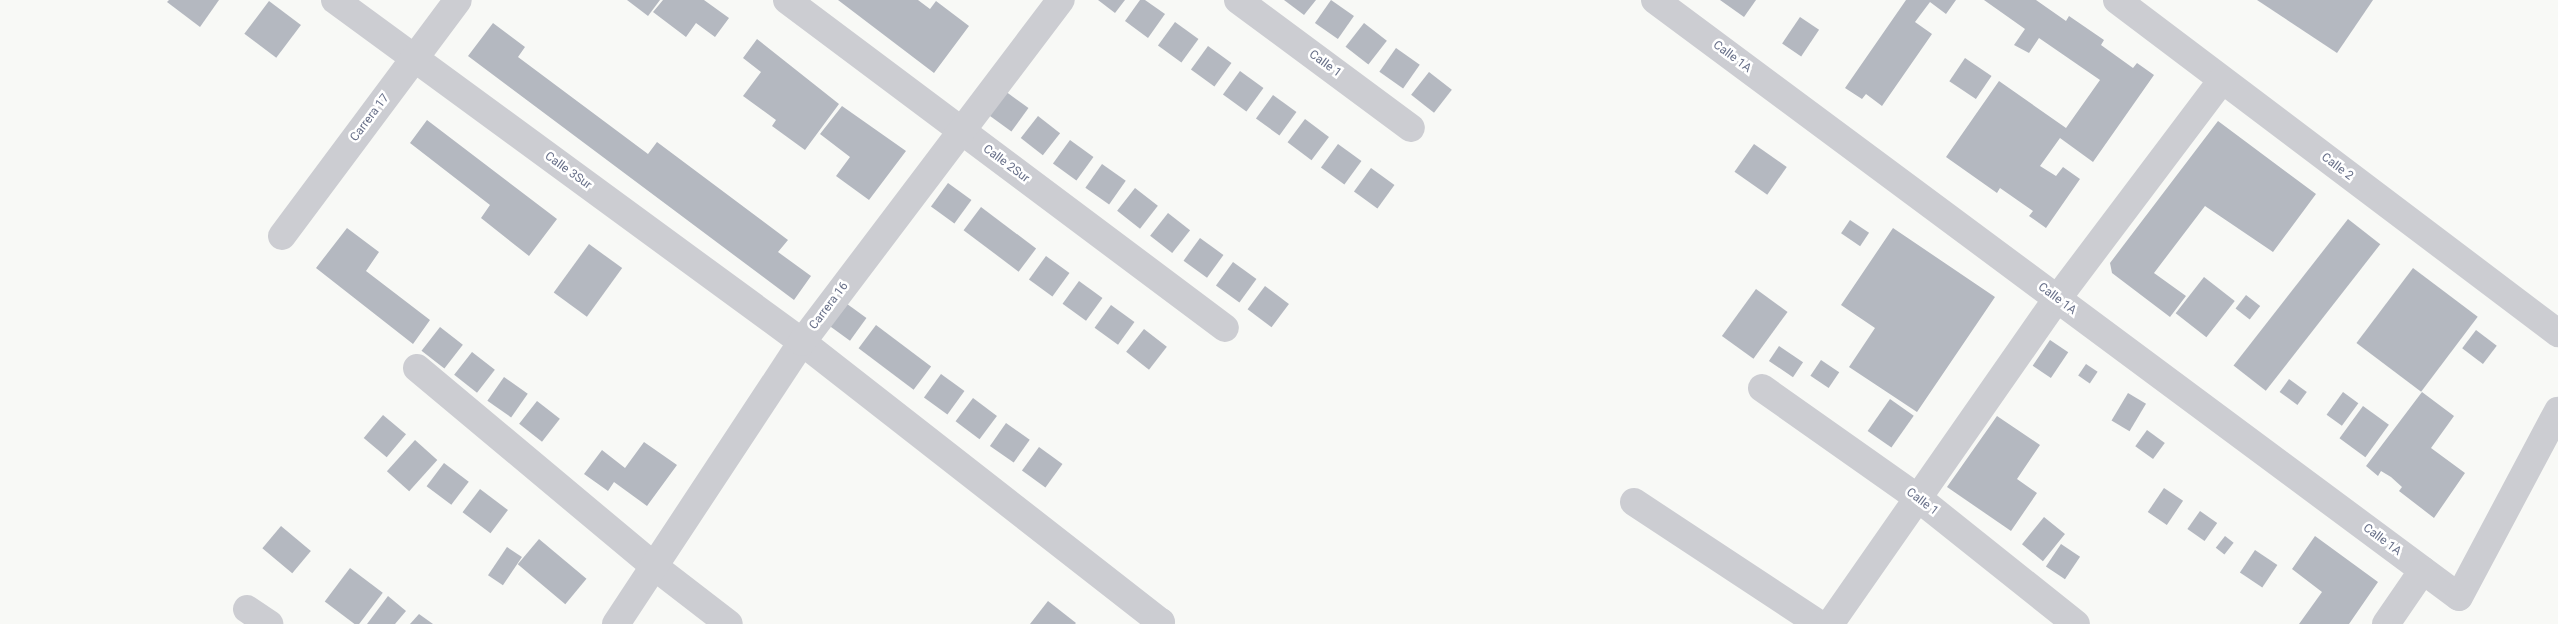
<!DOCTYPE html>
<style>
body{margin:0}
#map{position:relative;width:2558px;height:624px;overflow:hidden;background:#f8f9f6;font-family:Roboto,sans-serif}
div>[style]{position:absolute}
.building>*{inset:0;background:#b4b8c0;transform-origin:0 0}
.minor>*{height:28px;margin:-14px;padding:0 14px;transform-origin:14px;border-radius:14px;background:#cccdd2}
span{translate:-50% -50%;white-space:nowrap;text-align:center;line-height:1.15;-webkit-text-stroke:5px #fff;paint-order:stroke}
.street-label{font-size:12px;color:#676f88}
</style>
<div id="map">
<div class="building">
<i style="clip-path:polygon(169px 0,219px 0,200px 27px,167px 2px)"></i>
<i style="clip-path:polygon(627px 0,660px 0,648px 16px)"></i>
<i style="clip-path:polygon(663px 0,704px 0,729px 18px,715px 37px,696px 23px,686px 37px,653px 12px)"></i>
<i style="clip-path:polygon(838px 0,918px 0,930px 9px,936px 1px,969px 26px,934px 73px)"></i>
<i style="clip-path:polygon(1098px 0,1125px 0,1115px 13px)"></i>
<i style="clip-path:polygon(1140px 0,1145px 0,1165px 14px,1148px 38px,1125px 21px)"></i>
<i style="clip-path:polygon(1284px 0,1316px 0,1304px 15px)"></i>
<i style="left:1331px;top:0;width:28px;height:28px;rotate:35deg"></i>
<i style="clip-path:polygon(1720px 0,1756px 0,1744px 17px)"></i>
<i style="clip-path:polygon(1906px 0,1956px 0,1946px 14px,1930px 2px,1915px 22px,1932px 34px,1882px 106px,1866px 94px,1862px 99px,1845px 88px)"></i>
<i style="clip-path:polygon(1984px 0,2036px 0,2066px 21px,2069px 16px,2104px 40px,2101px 45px,2133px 68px,2137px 63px,2154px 75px,2093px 162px,2060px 138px,2040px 166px,2056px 176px,2063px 167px,2080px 179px,2046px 228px,2029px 216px,2033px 211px,2000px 188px,1997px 193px,1946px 157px,1999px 81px,2066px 128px,2100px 80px,2039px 38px,2029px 53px,2014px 45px,2025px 29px)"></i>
<i style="clip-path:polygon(2257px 0,2373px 0,2337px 53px)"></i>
<i style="left:269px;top:1px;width:40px;height:41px;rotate:37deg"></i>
<i style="left:1800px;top:17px;width:23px;height:32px;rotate:34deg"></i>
<i style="left:1175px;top:22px;width:29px;height:29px;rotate:36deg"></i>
<i style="clip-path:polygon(493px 23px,525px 47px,518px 57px,648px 154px,657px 142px,788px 240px,778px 252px,811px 276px,794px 300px,468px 56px)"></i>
<i style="left:1364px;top:23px;width:29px;height:30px;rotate:38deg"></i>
<i style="clip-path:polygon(757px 39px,839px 104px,805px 150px,772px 126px,776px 120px,743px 96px,761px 72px,743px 58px)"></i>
<i style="left:1208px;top:46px;width:29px;height:29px;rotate:36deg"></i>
<i style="left:1396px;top:48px;width:29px;height:29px;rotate:35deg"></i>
<i style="left:1965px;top:58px;width:32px;height:28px;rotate:34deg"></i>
<i style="left:1240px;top:71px;width:29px;height:29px;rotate:36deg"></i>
<i style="left:1429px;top:72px;width:29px;height:29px;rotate:38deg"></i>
<i style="left:1005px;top:91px;width:29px;height:29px;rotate:36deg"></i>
<i style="left:1273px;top:95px;width:29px;height:29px;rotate:36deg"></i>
<i style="clip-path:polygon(842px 106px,906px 151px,869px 200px,836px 176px,850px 157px,820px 134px)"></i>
<i style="left:1038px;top:116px;width:28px;height:28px;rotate:38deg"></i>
<i style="left:1305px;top:119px;width:30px;height:29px;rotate:37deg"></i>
<i style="clip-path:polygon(427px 120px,557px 219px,529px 256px,481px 218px,490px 205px,410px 143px)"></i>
<i style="clip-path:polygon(2218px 121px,2316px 194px,2273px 252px,2205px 206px,2154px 273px,2186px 296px,2170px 317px,2112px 273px,2110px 263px)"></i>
<i style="left:1070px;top:140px;width:29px;height:29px;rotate:36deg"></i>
<i style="left:1338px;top:144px;width:29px;height:29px;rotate:36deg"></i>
<i style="left:1754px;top:144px;width:40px;height:34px;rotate:35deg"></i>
<i style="left:1102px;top:164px;width:29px;height:29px;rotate:35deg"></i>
<i style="left:1371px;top:168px;width:29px;height:29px;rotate:36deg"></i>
<i style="left:948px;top:183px;width:29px;height:29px;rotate:36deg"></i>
<i style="left:1135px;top:188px;width:29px;height:29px;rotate:38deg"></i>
<i style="left:981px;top:207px;width:69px;height:29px;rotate:37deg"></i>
<i style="left:1168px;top:213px;width:28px;height:29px;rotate:38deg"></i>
<i style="left:2348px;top:219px;width:41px;height:186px;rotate:38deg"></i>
<i style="left:1850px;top:220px;width:23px;height:16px;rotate:34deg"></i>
<i style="clip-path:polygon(347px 228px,379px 252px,366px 271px,430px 320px,413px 344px,316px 268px)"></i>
<i style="clip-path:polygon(1893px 228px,1995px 297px,1917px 412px,1849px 367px,1875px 328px,1841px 305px)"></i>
<i style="left:1200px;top:238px;width:29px;height:28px;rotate:36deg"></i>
<i style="left:589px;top:244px;width:41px;height:60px;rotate:36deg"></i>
<i style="left:1046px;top:256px;width:29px;height:29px;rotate:36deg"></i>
<i style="left:1233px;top:262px;width:29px;height:29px;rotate:36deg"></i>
<i style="left:2413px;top:268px;width:81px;height:94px;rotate:37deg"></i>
<i style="left:2204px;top:277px;width:39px;height:46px;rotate:38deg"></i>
<i style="left:1079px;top:281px;width:29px;height:28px;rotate:36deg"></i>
<i style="left:1265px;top:286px;width:30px;height:29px;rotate:37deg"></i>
<i style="left:1756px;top:289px;width:39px;height:58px;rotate:36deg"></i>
<i style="left:2246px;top:295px;width:18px;height:17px;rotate:38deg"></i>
<i style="left:843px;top:301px;width:29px;height:28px;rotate:36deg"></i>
<i style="left:1111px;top:305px;width:29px;height:28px;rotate:36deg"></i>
<i style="left:876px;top:325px;width:69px;height:29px;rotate:37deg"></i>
<i style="left:440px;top:327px;width:29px;height:30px;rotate:38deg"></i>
<i style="left:1144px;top:329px;width:29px;height:29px;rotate:38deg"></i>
<i style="left:2476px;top:330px;width:26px;height:23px;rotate:37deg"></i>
<i style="left:2050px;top:340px;width:22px;height:31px;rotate:34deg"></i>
<i style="left:1779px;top:346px;width:29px;height:18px;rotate:34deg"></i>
<i style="left:472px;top:352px;width:29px;height:29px;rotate:38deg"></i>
<i style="left:1821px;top:360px;width:22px;height:19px;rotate:34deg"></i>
<i style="left:2086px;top:364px;width:14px;height:14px;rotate:34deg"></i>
<i style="left:941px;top:374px;width:29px;height:29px;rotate:36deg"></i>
<i style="left:504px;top:377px;width:29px;height:29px;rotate:35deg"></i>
<i style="left:2289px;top:379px;width:22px;height:16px;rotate:36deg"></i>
<i style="left:2343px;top:392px;width:19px;height:28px;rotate:36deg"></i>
<i style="clip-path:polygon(2422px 392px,2454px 416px,2431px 448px,2465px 473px,2434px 518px,2399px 491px,2402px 487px,2391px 477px,2381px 471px,2378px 476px,2366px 466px)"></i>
<i style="left:2128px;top:393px;width:21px;height:32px;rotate:31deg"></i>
<i style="left:973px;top:398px;width:30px;height:29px;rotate:37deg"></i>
<i style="left:1890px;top:399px;width:29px;height:39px;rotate:35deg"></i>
<i style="left:537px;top:401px;width:29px;height:29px;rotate:38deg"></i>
<i style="left:2363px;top:406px;width:32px;height:40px;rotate:36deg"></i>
<i style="left:383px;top:415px;width:30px;height:30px;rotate:40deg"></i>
<i style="clip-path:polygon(1997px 416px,2040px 445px,2017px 479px,2037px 493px,2011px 531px,1947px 487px)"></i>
<i style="left:1006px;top:423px;width:29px;height:28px;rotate:35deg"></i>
<i style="left:2147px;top:430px;width:22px;height:20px;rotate:36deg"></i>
<i style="left:415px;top:440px;width:30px;height:42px;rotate:42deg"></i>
<i style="clip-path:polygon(644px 442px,677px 465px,647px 506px,614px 482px,608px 491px,584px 474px,602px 450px,625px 468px)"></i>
<i style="left:1039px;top:447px;width:29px;height:29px;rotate:36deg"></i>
<i style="left:444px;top:463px;width:31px;height:29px;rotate:37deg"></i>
<i style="left:2164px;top:488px;width:23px;height:29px;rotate:34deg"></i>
<i style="left:480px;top:489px;width:35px;height:29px;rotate:37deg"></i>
<i style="left:2200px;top:511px;width:21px;height:22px;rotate:35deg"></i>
<i style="left:2044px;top:517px;width:27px;height:35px;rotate:39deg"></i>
<i style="left:281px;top:526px;width:39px;height:29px;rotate:40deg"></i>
<i style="left:2225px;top:536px;width:11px;height:15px;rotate:38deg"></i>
<i style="clip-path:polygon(2315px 536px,2378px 582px,2349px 624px,2299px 624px,2322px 592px,2292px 569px)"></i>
<i style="left:539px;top:539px;width:62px;height:33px;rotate:40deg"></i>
<i style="left:2061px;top:544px;width:23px;height:27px;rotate:34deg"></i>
<i style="left:507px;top:547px;width:18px;height:34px;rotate:34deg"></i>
<i style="left:2255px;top:550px;width:27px;height:27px;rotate:34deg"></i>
<i style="left:350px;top:568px;width:41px;height:42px;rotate:37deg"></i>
<i style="clip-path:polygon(388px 596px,406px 611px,395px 624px,367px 624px)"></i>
<i style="clip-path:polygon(1048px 601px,1076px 623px,1075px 624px,1030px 624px)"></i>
<i style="clip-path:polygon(419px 614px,433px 624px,410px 624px)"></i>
</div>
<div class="minor">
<i style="left:335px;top:0;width:579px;rotate:36.22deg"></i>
<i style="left:802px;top:342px;width:455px;rotate:38deg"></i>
<i style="left:1161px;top:622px;width:2px;rotate:117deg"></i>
<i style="left:787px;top:0;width:547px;rotate:36.83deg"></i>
<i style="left:1238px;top:0;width:215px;rotate:36.5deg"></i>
<i style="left:1655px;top:0;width:1001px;rotate:36.6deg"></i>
<i style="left:2459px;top:597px;width:211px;rotate:-62deg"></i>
<i style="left:2117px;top:0;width:553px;rotate:37.06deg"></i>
<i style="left:282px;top:236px;width:294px;rotate:-53.3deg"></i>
<i style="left:417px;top:368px;width:310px;rotate:39.9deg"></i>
<i style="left:655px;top:567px;width:93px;rotate:37.6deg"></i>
<i style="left:1762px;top:388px;width:191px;rotate:35.2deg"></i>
<i style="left:1918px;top:498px;width:202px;rotate:38.6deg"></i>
<i style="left:1634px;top:502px;width:222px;rotate:33.4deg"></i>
<i style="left:247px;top:609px;width:27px;rotate:34deg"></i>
<i style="left:616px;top:624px;width:338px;rotate:-56.6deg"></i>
<i style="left:802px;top:342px;width:429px;rotate:-52.9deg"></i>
<i style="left:1830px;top:624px;width:396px;rotate:-55.1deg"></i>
<i style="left:2057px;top:299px;width:274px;rotate:-53deg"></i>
<i style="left:2386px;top:624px;width:65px;rotate:-55.6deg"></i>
</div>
<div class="street-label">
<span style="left:1732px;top:57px;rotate:37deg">Calle 1A</span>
<span style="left:1325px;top:64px;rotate:36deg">Calle 1</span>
<span style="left:370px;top:118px;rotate:-53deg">Carrera 17</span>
<span style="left:1006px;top:164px;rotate:37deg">Calle 2Sur</span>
<span style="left:2337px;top:167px;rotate:37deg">Calle 2</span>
<span style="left:568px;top:171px;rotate:36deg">Calle 3Sur</span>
<span style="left:2057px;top:299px;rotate:37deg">Calle 1A</span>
<span style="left:829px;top:306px;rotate:-53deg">Carrera 16</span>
<span style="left:1922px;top:502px;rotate:37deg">Calle 1</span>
<span style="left:2382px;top:540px;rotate:37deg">Calle 1A</span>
</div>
</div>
